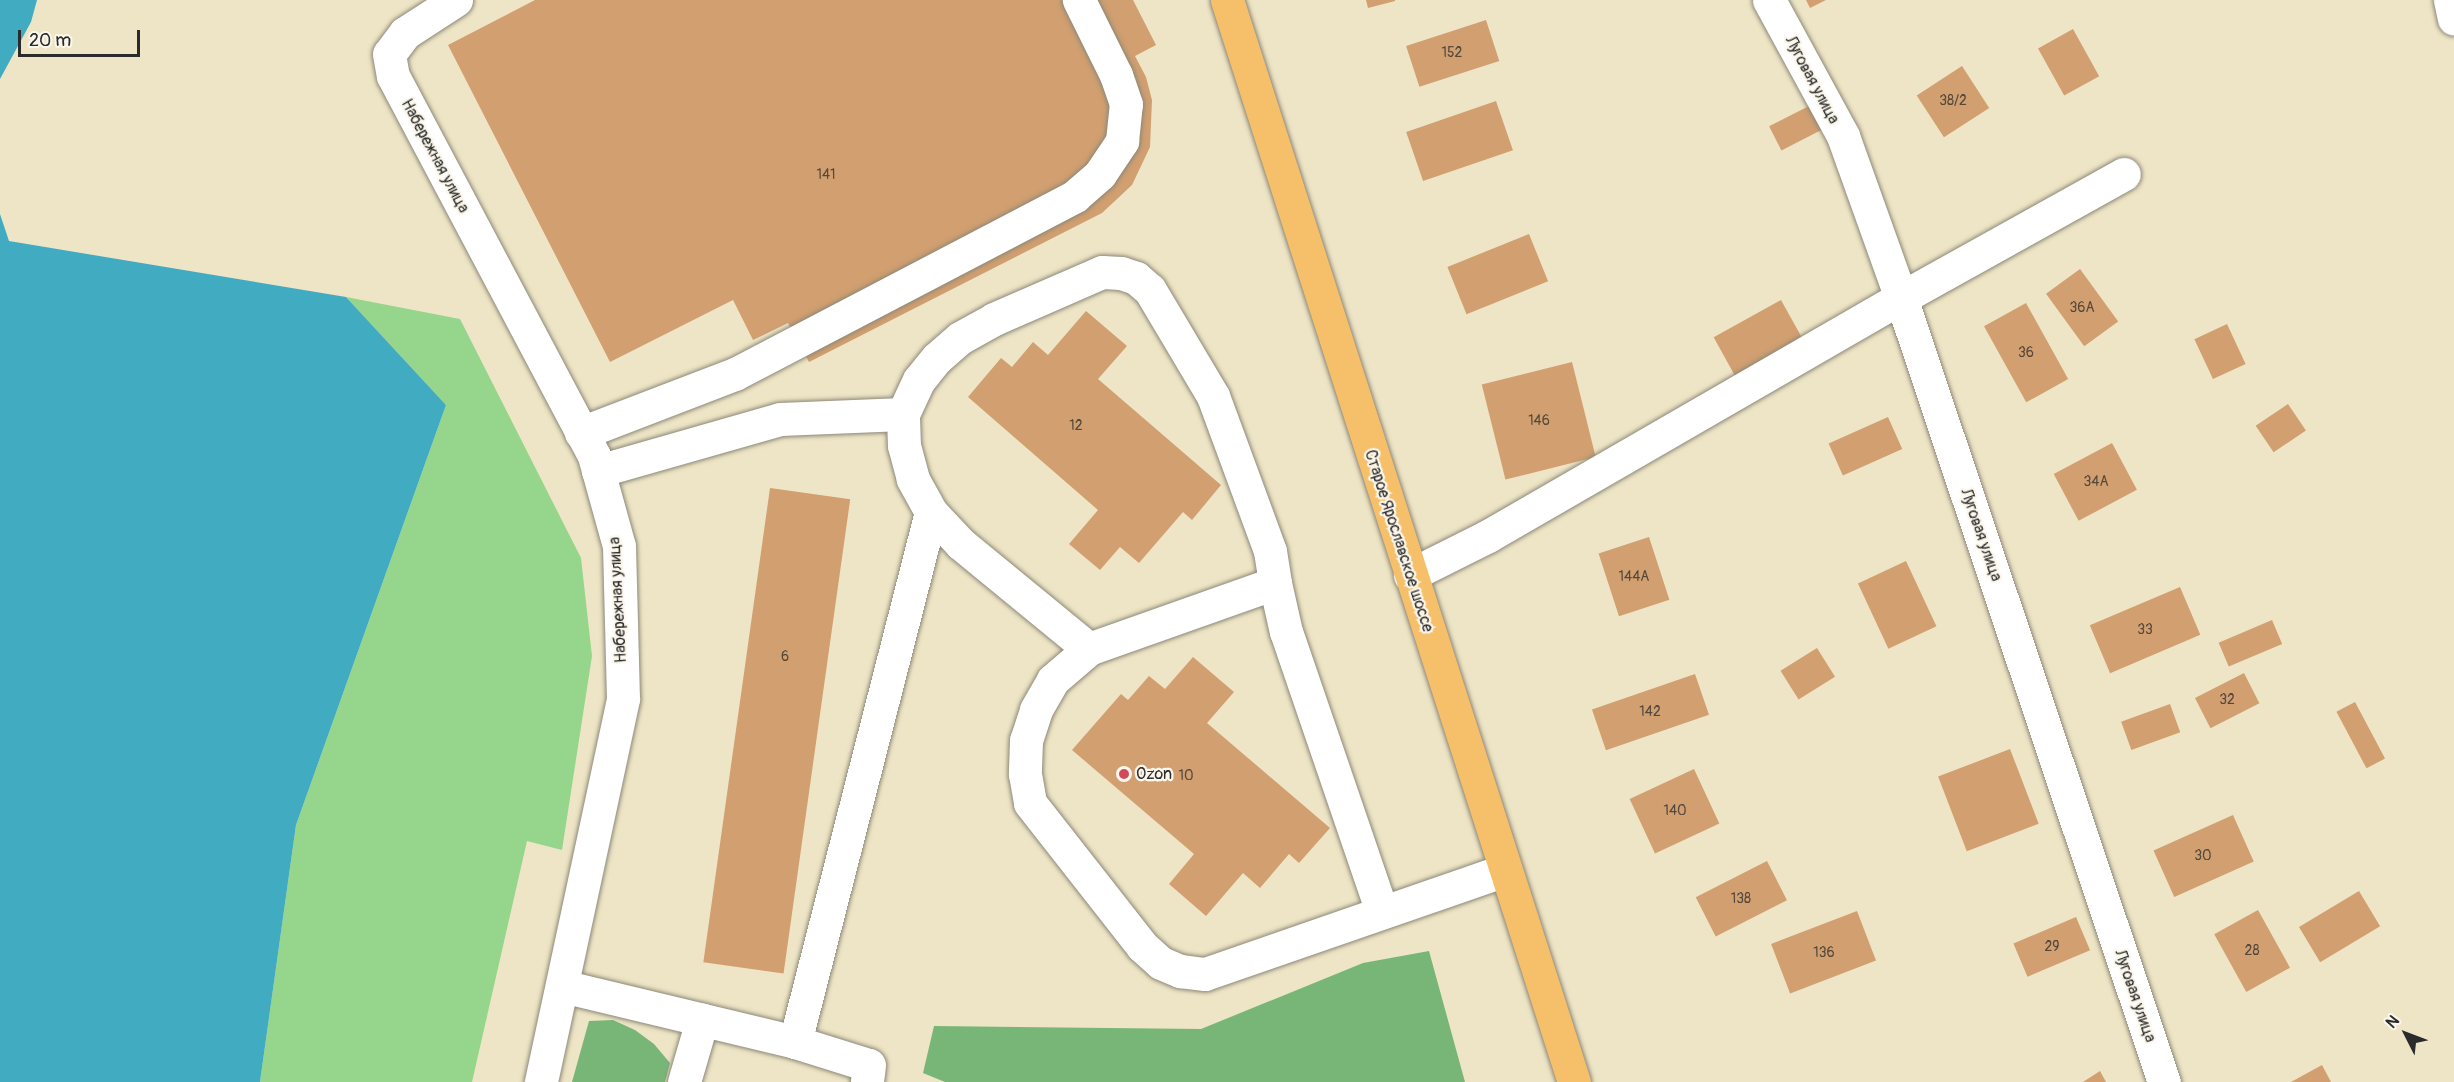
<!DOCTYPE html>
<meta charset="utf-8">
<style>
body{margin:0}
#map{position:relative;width:2454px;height:1082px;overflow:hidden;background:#eee5c6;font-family:Pangolin,sans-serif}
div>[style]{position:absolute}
.green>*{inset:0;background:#95d58c}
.forest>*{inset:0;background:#78b678}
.water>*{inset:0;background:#41acc1}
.building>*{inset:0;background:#d19f70;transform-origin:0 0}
.roads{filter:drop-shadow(0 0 2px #8c8878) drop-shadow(0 0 2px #8c8878)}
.minor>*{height:33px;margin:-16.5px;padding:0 16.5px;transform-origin:16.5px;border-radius:16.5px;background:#fff}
.major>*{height:33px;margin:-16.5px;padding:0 16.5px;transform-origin:16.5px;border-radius:16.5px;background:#f6c06b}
.dots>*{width:16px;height:16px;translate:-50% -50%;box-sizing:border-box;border:3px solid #fbf7ec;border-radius:50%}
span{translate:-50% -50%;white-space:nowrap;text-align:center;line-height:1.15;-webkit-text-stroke:4.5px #fbf7ec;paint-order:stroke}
.number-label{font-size:14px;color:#54483c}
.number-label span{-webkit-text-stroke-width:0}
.street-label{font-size:16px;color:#2b2b2b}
.poi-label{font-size:16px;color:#2b2b2b}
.left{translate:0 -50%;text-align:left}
.north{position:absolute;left:2376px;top:1004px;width:60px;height:60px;-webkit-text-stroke:4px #fbf7ec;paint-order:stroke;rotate:312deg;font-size:16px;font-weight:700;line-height:24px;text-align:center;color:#2b2b2b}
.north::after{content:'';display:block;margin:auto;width:21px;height:27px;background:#2b2b2b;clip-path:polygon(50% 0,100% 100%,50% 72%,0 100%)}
.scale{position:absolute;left:18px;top:30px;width:122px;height:27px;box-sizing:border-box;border:3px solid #2b2b2b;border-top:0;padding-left:8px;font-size:18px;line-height:21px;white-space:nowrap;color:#2b2b2b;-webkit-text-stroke:4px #fbf7ec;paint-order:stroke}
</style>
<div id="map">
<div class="green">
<i style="clip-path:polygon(346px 297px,460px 319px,581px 558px,592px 656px,562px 850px,527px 841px,472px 1082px,260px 1082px,296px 825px,446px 405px)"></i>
</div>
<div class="forest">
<i style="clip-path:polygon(1429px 951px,1465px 1082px,945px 1082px,923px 1073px,934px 1026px,1201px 1029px,1363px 963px)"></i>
<i style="clip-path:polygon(613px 1020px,635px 1030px,654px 1044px,670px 1063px,665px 1082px,572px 1082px,589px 1021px)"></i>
</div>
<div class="water">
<i style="clip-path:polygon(0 0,37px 0,31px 22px,0 79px)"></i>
<i style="clip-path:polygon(0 214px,9px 241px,346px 297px,446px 405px,296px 825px,260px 1082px,0 1082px)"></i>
</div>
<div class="building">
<i style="clip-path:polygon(535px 0,1133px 0,1156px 45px,1135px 56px,1146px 77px,1152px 100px,1150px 147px,1132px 185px,1102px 213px,809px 362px,788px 323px,753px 340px,733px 300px,610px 362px,448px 45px)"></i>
<i style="clip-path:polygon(1366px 0,1395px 0,1395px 1px,1368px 8px)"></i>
<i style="clip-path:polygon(1806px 0,1826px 0,1810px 8px)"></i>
<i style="left:1486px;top:20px;width:43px;height:84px;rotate:72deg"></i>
<i style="left:2073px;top:29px;width:54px;height:40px;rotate:61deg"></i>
<i style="left:1962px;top:66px;width:50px;height:54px;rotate:57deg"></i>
<i style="left:1496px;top:101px;width:52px;height:95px;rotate:71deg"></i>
<i style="left:1811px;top:105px;width:27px;height:47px;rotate:63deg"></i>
<i style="left:1529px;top:234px;width:51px;height:88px;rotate:68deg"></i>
<i style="left:2080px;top:269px;width:65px;height:42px;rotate:54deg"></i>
<i style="left:1781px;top:300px;width:45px;height:77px;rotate:61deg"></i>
<i style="left:2026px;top:303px;width:87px;height:48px;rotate:61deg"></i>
<i style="clip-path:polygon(1086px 311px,1127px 346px,1098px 379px,1221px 485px,1192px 520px,1183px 512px,1139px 563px,1120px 547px,1100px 570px,1069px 544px,1098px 510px,968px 397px,1001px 358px,1012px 367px,1033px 342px,1048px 355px)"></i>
<i style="left:2227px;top:324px;width:44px;height:36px;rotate:65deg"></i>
<i style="left:1572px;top:362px;width:98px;height:93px;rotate:76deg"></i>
<i style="left:2288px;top:404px;width:32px;height:39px;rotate:56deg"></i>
<i style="left:1888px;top:417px;width:35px;height:65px;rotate:66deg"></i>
<i style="left:2112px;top:443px;width:53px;height:66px;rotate:62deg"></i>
<i style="left:770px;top:488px;width:81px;height:479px;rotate:8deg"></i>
<i style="left:1649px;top:537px;width:66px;height:53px;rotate:72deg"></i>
<i style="left:1906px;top:561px;width:72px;height:53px;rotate:65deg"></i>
<i style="left:2180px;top:587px;width:52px;height:98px;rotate:67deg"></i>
<i style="left:2272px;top:620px;width:26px;height:58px;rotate:67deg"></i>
<i style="left:1817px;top:648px;width:34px;height:43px;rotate:58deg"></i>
<i style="clip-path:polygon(1193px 657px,1234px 692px,1207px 723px,1330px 828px,1299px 863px,1289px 854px,1260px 888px,1243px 873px,1206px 916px,1169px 884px,1194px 854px,1072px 750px,1121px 694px,1128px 700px,1149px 676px,1165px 689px)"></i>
<i style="left:2244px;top:673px;width:34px;height:55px;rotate:63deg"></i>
<i style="left:1695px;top:674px;width:43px;height:109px;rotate:71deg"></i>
<i style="left:2355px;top:702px;width:64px;height:21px;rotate:62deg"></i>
<i style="left:2170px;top:704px;width:30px;height:52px;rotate:70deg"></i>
<i style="left:2010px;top:749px;width:80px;height:77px;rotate:69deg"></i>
<i style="left:1694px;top:769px;width:60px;height:71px;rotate:65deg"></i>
<i style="left:2233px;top:815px;width:51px;height:87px;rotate:66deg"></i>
<i style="left:1767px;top:861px;width:44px;height:80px;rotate:63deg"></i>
<i style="left:2359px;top:891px;width:41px;height:70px;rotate:59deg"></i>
<i style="left:2258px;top:910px;width:66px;height:50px;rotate:61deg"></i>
<i style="left:1857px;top:911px;width:53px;height:92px;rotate:69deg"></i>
<i style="left:2076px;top:917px;width:36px;height:68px;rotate:67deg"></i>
<i style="clip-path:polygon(2322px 1065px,2331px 1082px,2291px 1082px)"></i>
<i style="clip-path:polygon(2100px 1071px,2106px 1082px,2083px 1082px)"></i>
</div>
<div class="roads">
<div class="minor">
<i style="left:456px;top:0;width:61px;rotate:147.1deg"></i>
<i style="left:405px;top:33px;width:26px;rotate:127deg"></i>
<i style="left:389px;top:54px;width:22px;rotate:80deg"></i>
<i style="left:393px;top:76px;width:430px;rotate:62.1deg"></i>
<i style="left:594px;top:456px;width:93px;rotate:74.5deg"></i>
<i style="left:619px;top:546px;width:153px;rotate:88.5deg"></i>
<i style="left:623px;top:699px;width:392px;rotate:102.1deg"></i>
<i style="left:1769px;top:0;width:155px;rotate:61.4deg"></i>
<i style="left:1843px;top:136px;width:172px;rotate:70.3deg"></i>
<i style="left:1901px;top:298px;width:827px;rotate:71.46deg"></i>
<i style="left:2450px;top:0;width:19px;rotate:78deg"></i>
<i style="left:581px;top:433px;width:165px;rotate:-21deg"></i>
<i style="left:735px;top:374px;width:384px;rotate:-27.6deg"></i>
<i style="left:1075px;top:196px;width:33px;rotate:-41deg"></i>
<i style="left:1100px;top:174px;width:40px;rotate:-56deg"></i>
<i style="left:1122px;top:141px;width:37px;rotate:-84deg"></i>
<i style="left:1126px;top:104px;width:31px;rotate:-109deg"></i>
<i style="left:1116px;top:75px;width:84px;rotate:-116.3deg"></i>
<i style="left:598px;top:471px;width:189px;rotate:-15.9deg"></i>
<i style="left:780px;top:419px;width:123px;rotate:-2.3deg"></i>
<i style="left:1410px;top:575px;width:87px;rotate:-26.6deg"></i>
<i style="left:1488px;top:536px;width:477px;rotate:-30deg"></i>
<i style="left:1901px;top:298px;width:255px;rotate:-29.1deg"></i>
<i style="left:1089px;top:649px;width:166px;rotate:-140.6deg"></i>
<i style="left:961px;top:544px;width:44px;rotate:-133.2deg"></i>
<i style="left:931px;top:512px;width:38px;rotate:-119deg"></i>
<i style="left:913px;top:479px;width:34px;rotate:-105deg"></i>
<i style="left:904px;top:446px;width:32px;rotate:-92deg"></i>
<i style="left:903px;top:414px;width:38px;rotate:-65deg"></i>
<i style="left:919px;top:380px;width:28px;rotate:-51deg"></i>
<i style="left:937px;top:358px;width:30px;rotate:-41deg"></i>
<i style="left:960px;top:338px;width:39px;rotate:-29deg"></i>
<i style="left:994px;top:319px;width:118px;rotate:-23.5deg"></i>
<i style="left:1102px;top:272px;width:19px;rotate:3deg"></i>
<i style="left:1121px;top:273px;width:16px;rotate:18deg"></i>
<i style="left:1136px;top:278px;width:18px;rotate:41deg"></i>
<i style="left:1150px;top:290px;width:123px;rotate:59.3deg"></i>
<i style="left:1213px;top:396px;width:165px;rotate:69.8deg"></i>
<i style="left:1270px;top:551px;width:32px;rotate:81deg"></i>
<i style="left:1382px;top:912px;width:296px;rotate:-108.9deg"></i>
<i style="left:1286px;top:632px;width:50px;rotate:-102.7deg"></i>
<i style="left:1275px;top:583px;width:197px;rotate:160.5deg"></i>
<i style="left:1089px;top:649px;width:48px;rotate:139.3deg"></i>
<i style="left:1053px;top:680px;width:34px;rotate:120deg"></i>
<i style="left:1036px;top:710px;width:32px;rotate:108deg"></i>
<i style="left:1026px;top:740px;width:34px;rotate:92deg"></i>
<i style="left:1025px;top:774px;width:29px;rotate:80deg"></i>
<i style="left:1030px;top:803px;width:182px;rotate:51.9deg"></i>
<i style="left:1142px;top:946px;width:25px;rotate:42deg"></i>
<i style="left:1161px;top:963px;width:21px;rotate:23deg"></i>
<i style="left:1180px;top:971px;width:25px;rotate:7deg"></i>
<i style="left:1205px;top:974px;width:318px;rotate:-19.1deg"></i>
<i style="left:562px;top:986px;width:240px;rotate:13.5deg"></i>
<i style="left:795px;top:1042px;width:77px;rotate:17.3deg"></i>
<i style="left:869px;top:1065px;width:17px;rotate:97deg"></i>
<i style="left:795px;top:1042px;width:547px;rotate:-75.61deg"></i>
<i style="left:684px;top:1082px;width:65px;rotate:-73.8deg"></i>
</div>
<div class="major">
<i style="left:1227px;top:0;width:1136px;rotate:72.22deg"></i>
</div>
</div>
<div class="dots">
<i style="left:1124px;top:774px;background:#d1495b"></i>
</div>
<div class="number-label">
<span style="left:1452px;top:53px">152</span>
<span style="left:1953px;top:101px">38/2</span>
<span style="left:826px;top:175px">141</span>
<span style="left:2082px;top:308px">36А</span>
<span style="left:2026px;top:353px">36</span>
<span style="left:1539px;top:421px">146</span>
<span style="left:1076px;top:426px">12</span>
<span style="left:2096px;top:482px">34А</span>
<span style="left:1634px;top:577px">144А</span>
<span style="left:2145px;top:630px">33</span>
<span style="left:785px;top:657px">6</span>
<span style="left:2227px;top:700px">32</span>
<span style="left:1650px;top:712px">142</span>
<span style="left:1186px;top:776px">10</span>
<span style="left:1675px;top:811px">140</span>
<span style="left:2203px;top:856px">30</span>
<span style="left:1741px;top:899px">138</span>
<span style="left:2052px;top:947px">29</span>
<span style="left:2252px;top:951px">28</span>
<span style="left:1824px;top:953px">136</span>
</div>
<div class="street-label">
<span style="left:1812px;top:80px;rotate:62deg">Луговая улица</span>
<span style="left:435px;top:156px;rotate:62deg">Набережная улица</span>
<span style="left:1981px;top:535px;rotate:71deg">Луговая улица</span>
<span style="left:1399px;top:541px;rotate:72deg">Старое Ярославское шоссе</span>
<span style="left:618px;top:600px;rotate:-93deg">Набережная улица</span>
<span style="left:2135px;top:996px;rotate:71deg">Луговая улица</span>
</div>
<div class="poi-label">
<span class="left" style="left:1136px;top:774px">Ozon</span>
</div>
<div class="north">N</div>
<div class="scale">20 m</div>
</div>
